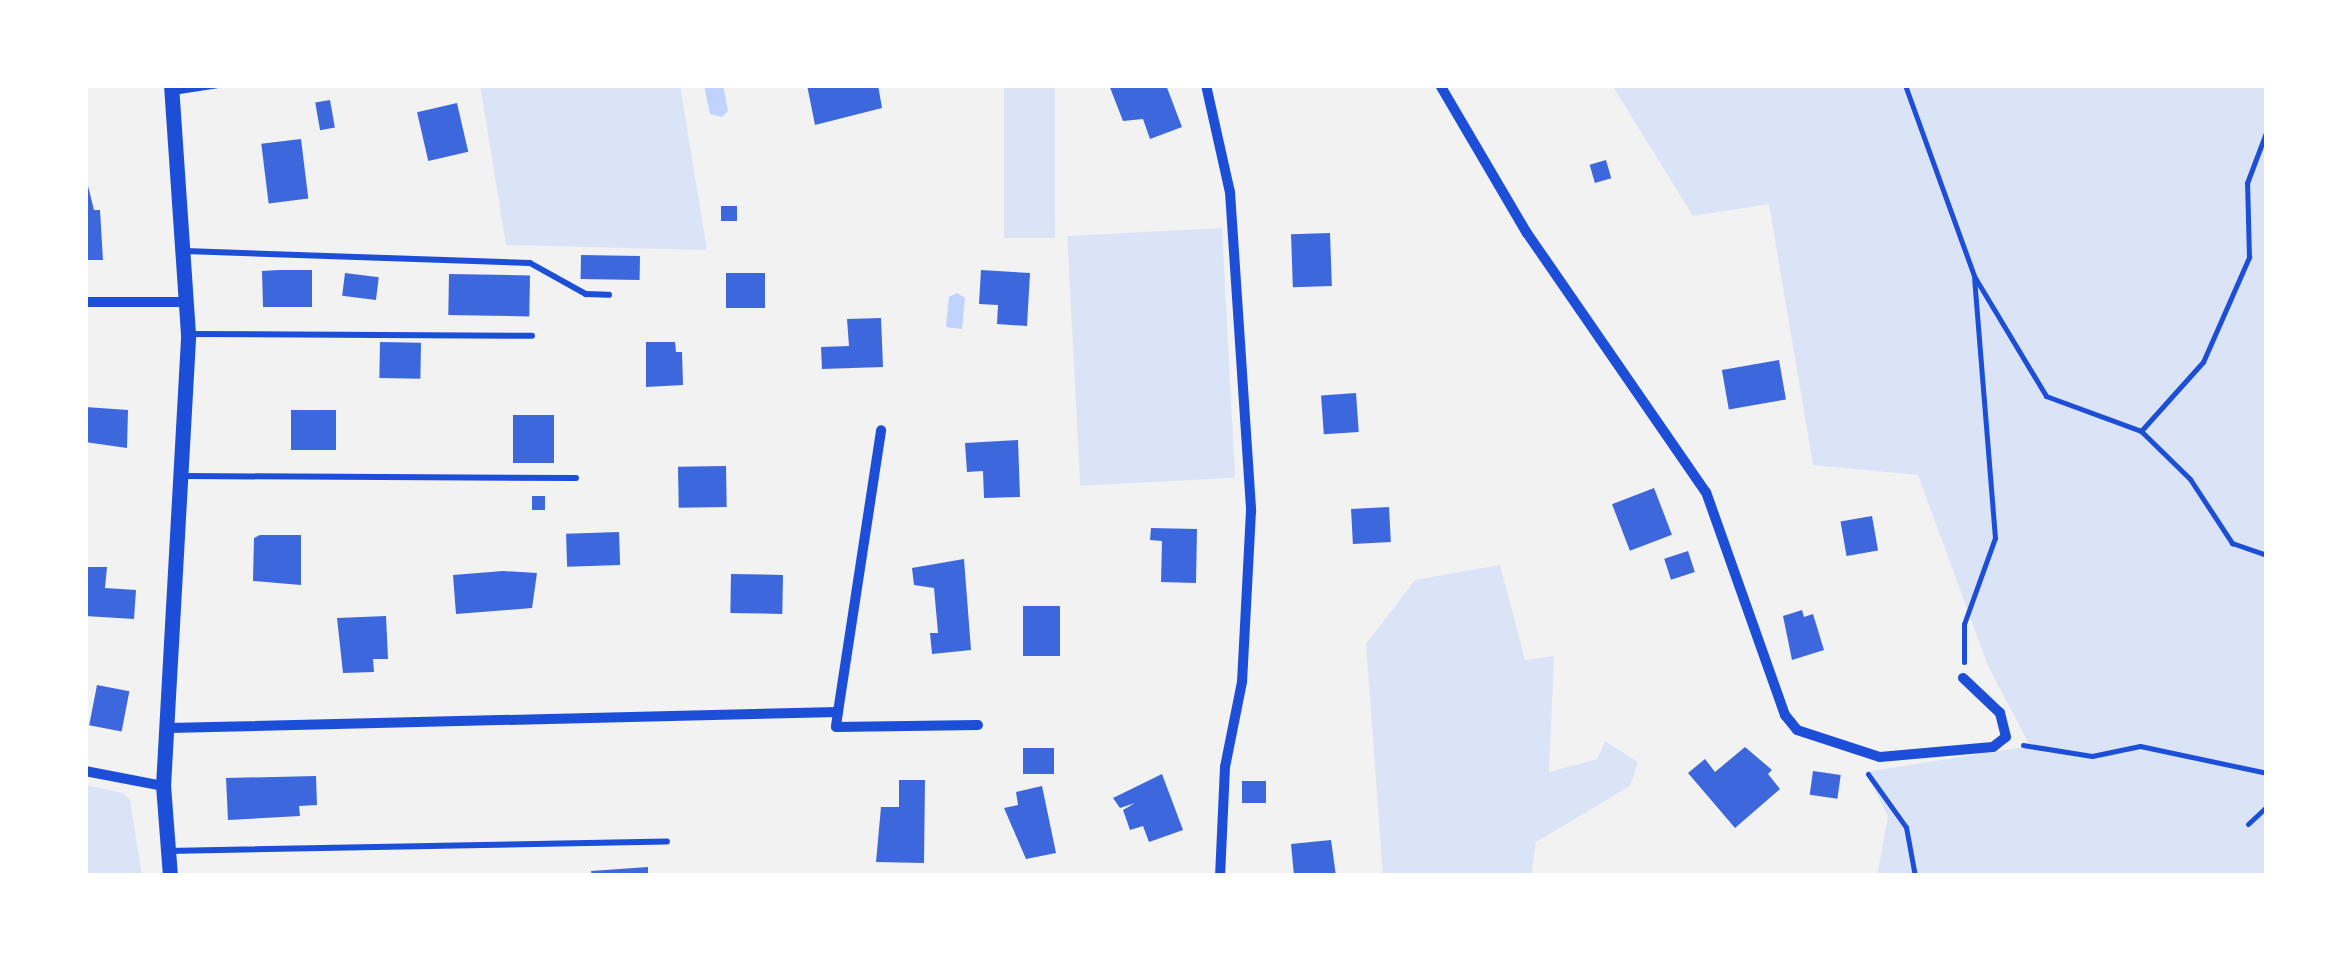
<!DOCTYPE html>
<style>
body{margin:0}
#map{position:relative;width:2352px;height:961px;overflow:hidden;background:#f2f2f2;font-family:"Fira Sans Condensed",sans-serif}
div>[style]{position:absolute}
.green>*{inset:0;background:#dbe4f7;transform-origin:0 0}
.water>*{inset:0;background:#bfd3fe}
.building>*{inset:0;background:#3d67dc;transform-origin:0 0}
.path>*{height:5px;margin:-2.5px;padding:0 2.5px;transform-origin:2.5px;border-radius:2.5px;background:#1d4ed8}
.service>*{height:6px;margin:-3px;padding:0 3px;transform-origin:3px;border-radius:3px;background:#1d4ed8}
.minor>*{height:10px;margin:-5px;padding:0 5px;transform-origin:5px;border-radius:5px;background:#1d4ed8}
.tertiary>*{height:15px;margin:-7.5px;padding:0 7.5px;transform-origin:7.5px;border-radius:7.5px;background:#1d4ed8}
span{translate:-50% -50%;white-space:nowrap;text-align:center;line-height:1.15;-webkit-text-stroke:8px #fff;paint-order:stroke}
.frame{position:absolute;inset:0;border:88px solid #fff;pointer-events:none}
</style>
<div id="map">
<div class="green">
<i style="clip-path:polygon(480px 85px,680px 85px,707px 250px,506px 245px)"></i>
<i style="left:1004px;top:85px;width:51px;height:153px"></i>
<i style="clip-path:polygon(1612px 85px,2267px 85px,2267px 876px,1877px 876px,1888px 816px,1865px 772px,2030px 746px,1988px 666px,1918px 475px,1813px 465px,1769px 204px,1693px 216px)"></i>
<i style="left:1222px;top:228px;width:250px;height:155px;rotate:87deg"></i>
<i style="clip-path:polygon(1500px 565px,1525px 660px,1554px 656px,1549px 772px,1597px 759px,1605px 741px,1638px 762px,1630px 786px,1536px 842px,1531px 876px,1383px 876px,1366px 644px,1415px 580px)"></i>
<i style="clip-path:polygon(85px 785px,123px 793px,130px 800px,142px 876px,85px 876px)"></i>
</div>
<div class="water">
<i style="clip-path:polygon(704px 85px,723px 85px,728px 111px,722px 117px,710px 114px)"></i>
<i style="clip-path:polygon(957px 293px,965px 298px,962px 329px,946px 327px,949px 297px)"></i>
</div>
<div class="building">
<i style="clip-path:polygon(807px 85px,878px 85px,882px 108px,815px 125px)"></i>
<i style="clip-path:polygon(1109px 85px,1166px 85px,1182px 127px,1150px 139px,1143px 119px,1123px 121px)"></i>
<i style="left:330px;top:100px;width:28px;height:15px;rotate:80deg"></i>
<i style="left:457px;top:103px;width:50px;height:41px;rotate:77deg"></i>
<i style="left:301px;top:139px;width:60px;height:40px;rotate:83deg"></i>
<i style="left:1606px;top:160px;width:19px;height:17px;rotate:74deg"></i>
<i style="clip-path:polygon(85px 174px,94px 210px,100px 210px,103px 260px,85px 260px)"></i>
<i style="left:721px;top:206px;width:16px;height:15px"></i>
<i style="left:1330px;top:233px;width:53px;height:39px;rotate:88deg"></i>
<i style="left:581px;top:255px;width:59px;height:24px;rotate:1deg"></i>
<i style="clip-path:polygon(279px 270px,312px 270px,312px 307px,263px 307px,262px 271px)"></i>
<i style="clip-path:polygon(981px 270px,1030px 273px,1027px 326px,997px 324px,998px 305px,979px 304px)"></i>
<i style="left:345px;top:273px;width:34px;height:23px;rotate:7deg"></i>
<i style="left:726px;top:273px;width:39px;height:35px"></i>
<i style="left:449px;top:274px;width:81px;height:41px;rotate:1deg"></i>
<i style="clip-path:polygon(881px 318px,883px 367px,822px 369px,821px 347px,849px 346px,847px 319px)"></i>
<i style="left:380px;top:342px;width:41px;height:36px;rotate:1deg"></i>
<i style="clip-path:polygon(646px 342px,675px 342px,676px 352px,682px 352px,683px 385px,646px 387px)"></i>
<i style="left:1779px;top:360px;width:40px;height:58px;rotate:80deg"></i>
<i style="left:1356px;top:393px;width:39px;height:35px;rotate:86deg"></i>
<i style="clip-path:polygon(85px 407px,128px 410px,127px 448px,85px 442px)"></i>
<i style="left:291px;top:410px;width:45px;height:40px"></i>
<i style="left:554px;top:415px;width:48px;height:41px;rotate:90deg"></i>
<i style="clip-path:polygon(1018px 440px,1020px 497px,984px 498px,983px 471px,967px 472px,965px 443px)"></i>
<i style="left:726px;top:466px;width:41px;height:48px;rotate:89deg"></i>
<i style="left:1654px;top:488px;width:50px;height:45px;rotate:69deg"></i>
<i style="left:532px;top:496px;width:13px;height:14px"></i>
<i style="left:1389px;top:507px;width:35px;height:38px;rotate:87deg"></i>
<i style="left:1872px;top:516px;width:35px;height:32px;rotate:80deg"></i>
<i style="clip-path:polygon(1151px 528px,1197px 529px,1196px 583px,1161px 582px,1162px 541px,1150px 540px)"></i>
<i style="left:619px;top:532px;width:33px;height:53px;rotate:88deg"></i>
<i style="clip-path:polygon(260px 535px,301px 535px,301px 585px,253px 581px,254px 538px)"></i>
<i style="left:1688px;top:551px;width:22px;height:25px;rotate:72deg"></i>
<i style="clip-path:polygon(964px 559px,971px 650px,932px 654px,930px 633px,938px 633px,934px 588px,914px 585px,912px 568px)"></i>
<i style="clip-path:polygon(85px 567px,107px 567px,105px 588px,136px 590px,134px 619px,85px 616px)"></i>
<i style="clip-path:polygon(503px 571px,537px 573px,532px 608px,456px 614px,453px 575px)"></i>
<i style="left:731px;top:574px;width:52px;height:39px;rotate:1deg"></i>
<i style="left:1023px;top:606px;width:37px;height:50px"></i>
<i style="clip-path:polygon(1802px 610px,1804px 617px,1813px 614px,1824px 650px,1792px 660px,1783px 616px)"></i>
<i style="clip-path:polygon(386px 616px,388px 659px,373px 659px,374px 672px,343px 673px,337px 618px)"></i>
<i style="left:97px;top:685px;width:33px;height:41px;rotate:11deg"></i>
<i style="clip-path:polygon(1745px 747px,1772px 770px,1768px 774px,1780px 789px,1735px 828px,1688px 773px,1705px 759px,1715px 772px)"></i>
<i style="left:1054px;top:748px;width:26px;height:31px;rotate:90deg"></i>
<i style="left:1813px;top:771px;width:28px;height:24px;rotate:8deg"></i>
<i style="clip-path:polygon(1162px 774px,1183px 830px,1149px 842px,1143px 826px,1130px 830px,1123px 810px,1135px 803px,1120px 808px,1113px 798px)"></i>
<i style="clip-path:polygon(316px 776px,317px 805px,299px 806px,300px 816px,228px 820px,226px 778px)"></i>
<i style="clip-path:polygon(899px 780px,925px 780px,924px 863px,876px 862px,881px 807px,899px 807px)"></i>
<i style="left:1266px;top:781px;width:22px;height:24px;rotate:90deg"></i>
<i style="clip-path:polygon(1042px 786px,1056px 853px,1026px 859px,1004px 808px,1018px 805px,1016px 792px)"></i>
<i style="clip-path:polygon(1331px 840px,1336px 876px,1294px 876px,1291px 844px)"></i>
<i style="clip-path:polygon(648px 867px,648px 876px,592px 876px,591px 871px)"></i>
</div>
<div class="path">
<i style="left:1905px;top:85px;width:203px;rotate:70.1deg"></i>
<i style="left:1974px;top:276px;width:140px;rotate:59deg"></i>
<i style="left:2046px;top:396px;width:101px;rotate:20.2deg"></i>
<i style="left:2141px;top:431px;width:69px;rotate:44.4deg"></i>
<i style="left:2190px;top:479px;width:77px;rotate:56.7deg"></i>
<i style="left:2232px;top:543px;width:37px;rotate:19deg"></i>
<i style="left:2141px;top:431px;width:93px;rotate:-48.1deg"></i>
<i style="left:2203px;top:362px;width:115px;rotate:-66.3deg"></i>
<i style="left:2249px;top:257px;width:74px;rotate:-91.5deg"></i>
<i style="left:2247px;top:183px;width:57px;rotate:-69.3deg"></i>
<i style="left:1964px;top:662px;width:38px;rotate:-90deg"></i>
<i style="left:1964px;top:624px;width:91px;rotate:-70.2deg"></i>
<i style="left:1995px;top:538px;width:260px;rotate:-94.6deg"></i>
<i style="left:2023px;top:745px;width:70px;rotate:9.1deg"></i>
<i style="left:2092px;top:756px;width:49px;rotate:-11.8deg"></i>
<i style="left:2140px;top:746px;width:130px;rotate:12deg"></i>
<i style="left:1868px;top:774px;width:65px;rotate:54.4deg"></i>
<i style="left:1906px;top:827px;width:50px;rotate:79.6deg"></i>
<i style="left:2248px;top:824px;width:26px;rotate:-43deg"></i>
</div>
<div class="service">
<i style="left:173px;top:92px;width:46px;rotate:-8.8deg"></i>
<i style="left:185px;top:251px;width:345px;rotate:2deg"></i>
<i style="left:530px;top:263px;width:64px;rotate:29deg"></i>
<i style="left:586px;top:294px;width:23px;rotate:2deg"></i>
<i style="left:190px;top:334px;width:342px;rotate:0.3deg"></i>
<i style="left:183px;top:476px;width:393px;rotate:0.3deg"></i>
<i style="left:168px;top:851px;width:499px;rotate:-1.1deg"></i>
</div>
<div class="minor">
<i style="left:1206px;top:85px;width:110px;rotate:77.4deg"></i>
<i style="left:1230px;top:192px;width:320px;rotate:86.2deg"></i>
<i style="left:1251px;top:511px;width:171px;rotate:93deg"></i>
<i style="left:1242px;top:682px;width:87px;rotate:101.3deg"></i>
<i style="left:1225px;top:767px;width:109px;rotate:92.6deg"></i>
<i style="left:1440px;top:85px;width:172px;rotate:59.6deg"></i>
<i style="left:1527px;top:233px;width:315px;rotate:55.4deg"></i>
<i style="left:1706px;top:492px;width:237px;rotate:70.5deg"></i>
<i style="left:1785px;top:715px;width:19px;rotate:51deg"></i>
<i style="left:1797px;top:730px;width:87px;rotate:18deg"></i>
<i style="left:1880px;top:757px;width:113px;rotate:-5.1deg"></i>
<i style="left:1993px;top:747px;width:16px;rotate:-38deg"></i>
<i style="left:2006px;top:737px;width:25px;rotate:-104deg"></i>
<i style="left:2000px;top:713px;width:51px;rotate:-136.6deg"></i>
<i style="left:85px;top:302px;width:102px"></i>
<i style="left:838px;top:712px;width:285px;rotate:-81.3deg"></i>
<i style="left:169px;top:728px;width:669px;rotate:-1.37deg"></i>
<i style="left:838px;top:712px;width:15px;rotate:98deg"></i>
<i style="left:836px;top:727px;width:142px;rotate:-0.8deg"></i>
<i style="left:85px;top:771px;width:79px;rotate:10.9deg"></i>
</div>
<div class="tertiary">
<i style="left:170px;top:876px;width:90px;rotate:-94.4deg"></i>
<i style="left:163px;top:786px;width:453px;rotate:-86.8deg"></i>
<i style="left:188px;top:334px;width:250px;rotate:-93.9deg"></i>
</div>
<div class="frame"></div>
</div>
